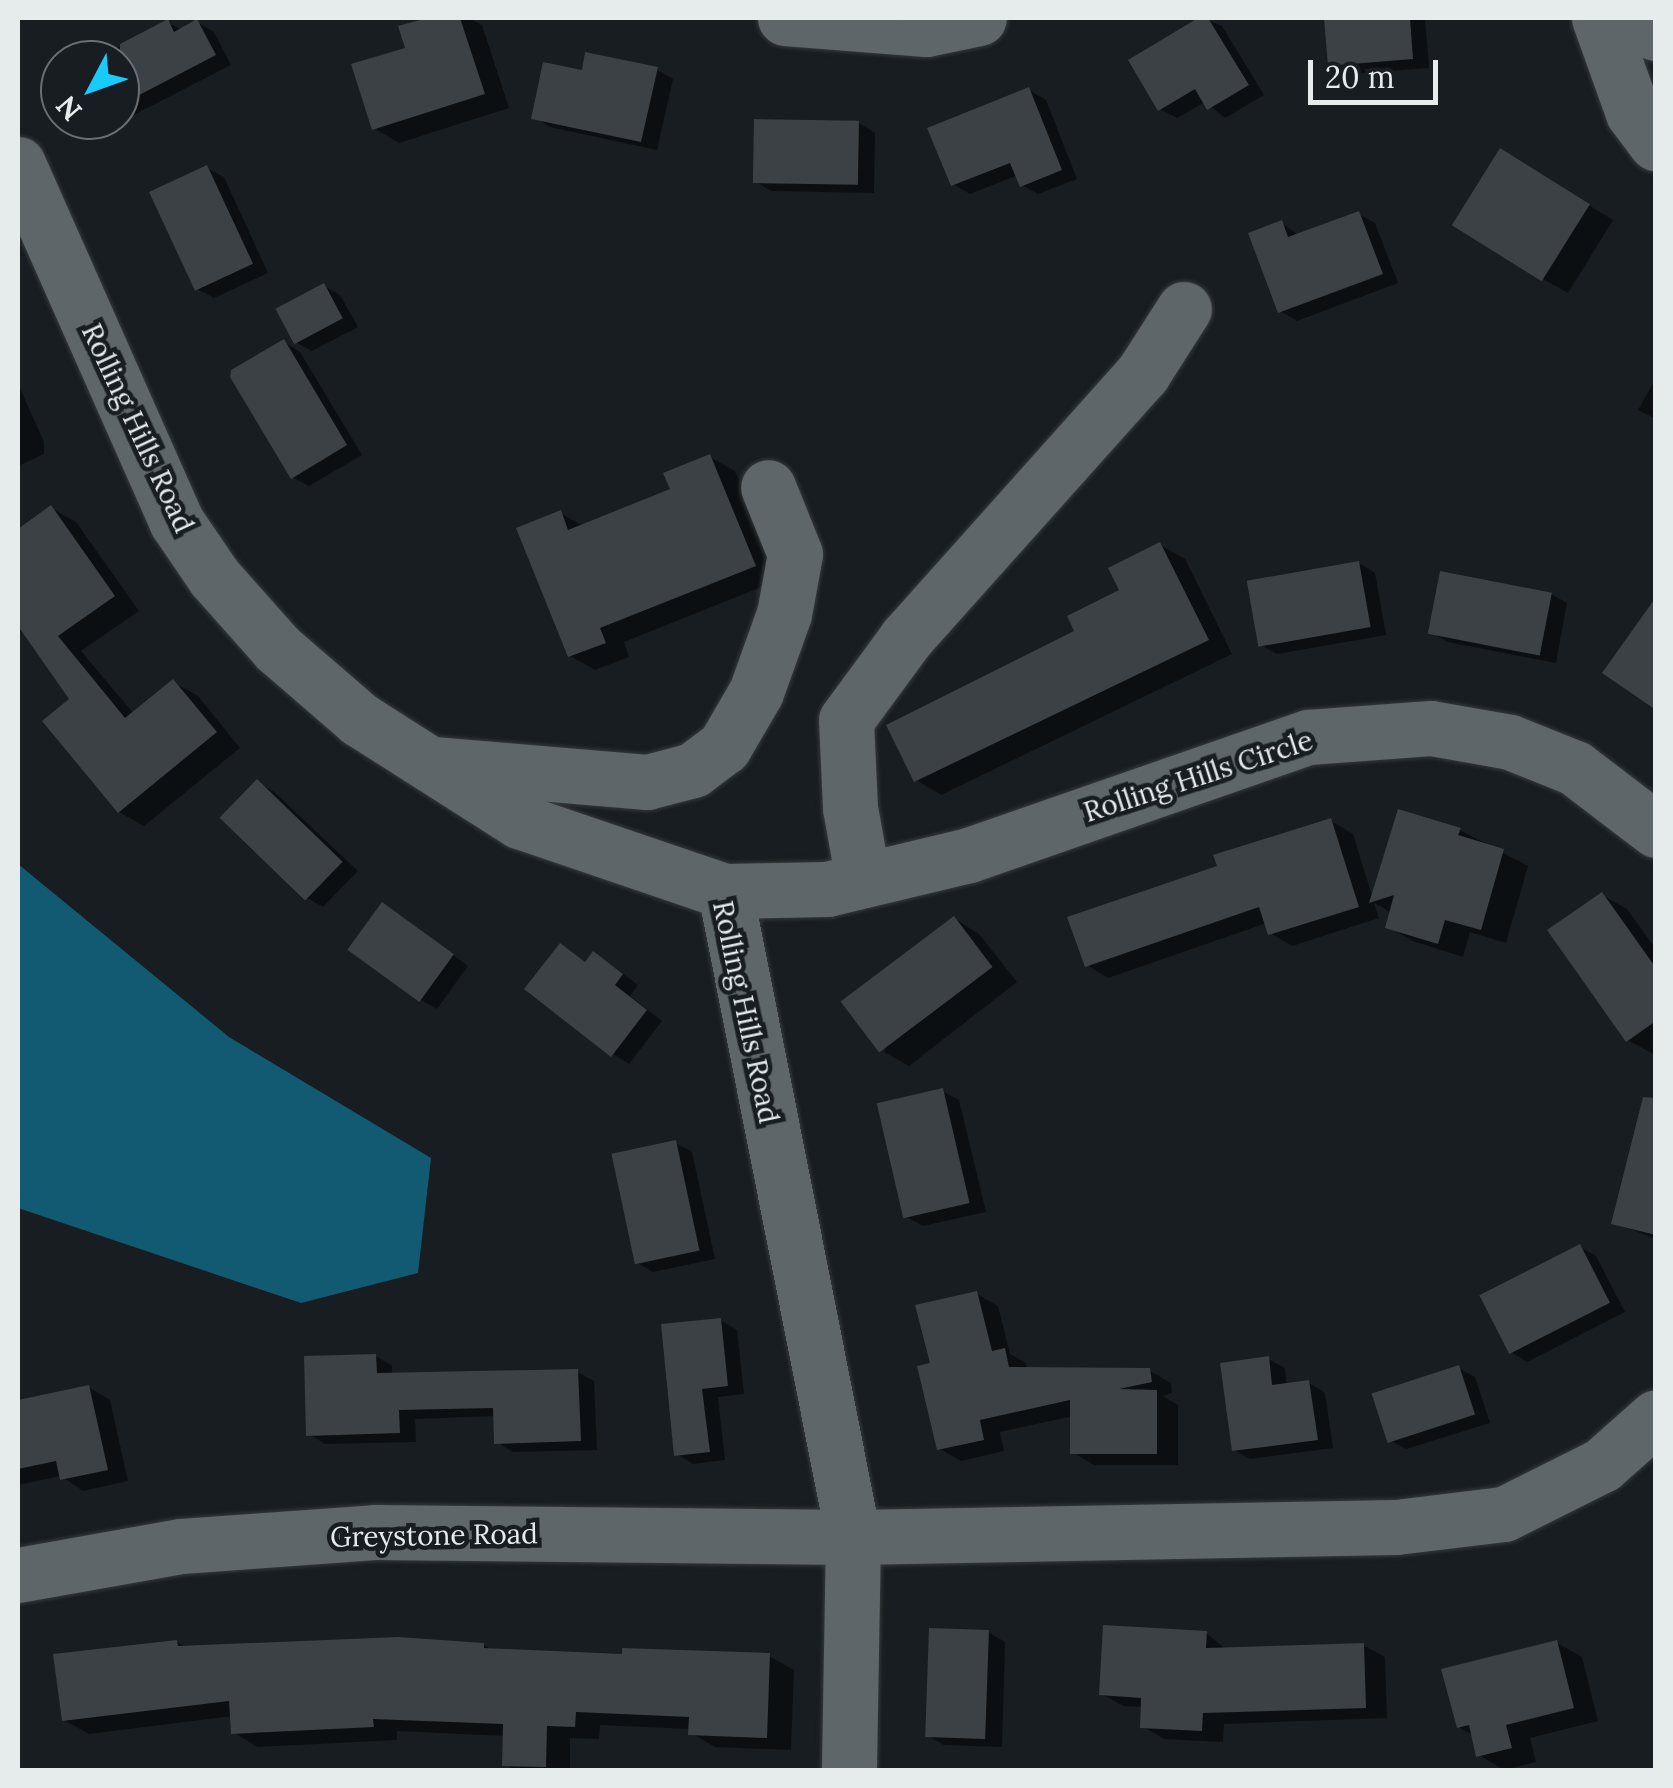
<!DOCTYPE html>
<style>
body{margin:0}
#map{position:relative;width:1673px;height:1788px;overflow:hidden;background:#171d20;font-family:Lora,serif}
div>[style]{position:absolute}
.forest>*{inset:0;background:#125a71}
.shadow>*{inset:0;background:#0007}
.building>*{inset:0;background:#3b4144;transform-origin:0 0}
.roads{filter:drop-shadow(0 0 2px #36393b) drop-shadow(0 0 2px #36393b)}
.minor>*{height:55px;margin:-27.5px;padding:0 27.5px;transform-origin:27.5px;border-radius:27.5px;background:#5f6669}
span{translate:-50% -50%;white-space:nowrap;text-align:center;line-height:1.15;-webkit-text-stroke:9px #171d20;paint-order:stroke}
.street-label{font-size:28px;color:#e6ebec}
.frame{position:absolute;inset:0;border:20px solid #e6ebec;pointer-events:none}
.north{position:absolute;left:40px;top:40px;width:100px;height:100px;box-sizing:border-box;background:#171d20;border:2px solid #6a6f72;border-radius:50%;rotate:229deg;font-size:28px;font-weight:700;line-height:40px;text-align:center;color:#e6ebec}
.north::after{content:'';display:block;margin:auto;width:35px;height:45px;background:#19cafc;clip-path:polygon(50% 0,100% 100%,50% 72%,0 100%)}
.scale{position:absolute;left:1308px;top:60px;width:130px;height:45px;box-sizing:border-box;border:5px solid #e6ebec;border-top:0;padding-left:12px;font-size:30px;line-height:35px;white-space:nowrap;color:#e6ebec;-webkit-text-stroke:8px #171d20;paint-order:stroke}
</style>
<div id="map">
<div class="forest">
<i style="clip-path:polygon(18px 864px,229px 1037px,431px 1158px,418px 1273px,301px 1303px,18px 1208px)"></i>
</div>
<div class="shadow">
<i style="clip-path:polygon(435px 18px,469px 18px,482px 25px,509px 108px,399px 143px,374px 128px,408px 49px,402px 28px)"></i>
<i style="clip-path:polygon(1203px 18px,1222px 26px,1264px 95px,1225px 118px,1205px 102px,1177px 118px,1160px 109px,1131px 61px)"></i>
<i style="clip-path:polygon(1326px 18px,1425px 18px,1429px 68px,1347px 74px,1330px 64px)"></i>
<i style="clip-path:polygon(167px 22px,182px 30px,197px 22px,214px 32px,231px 65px,120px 122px,116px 120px,120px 120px,120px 60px,94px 60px)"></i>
<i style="clip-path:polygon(657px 70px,673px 79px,657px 150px,550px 127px,534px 117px,584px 73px)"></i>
<i style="clip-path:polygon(1029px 90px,1046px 100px,1077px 179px,1038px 194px,1022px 185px,1018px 175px,970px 194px,953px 184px)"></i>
<i style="clip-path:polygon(859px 123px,875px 133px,874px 193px,771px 191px,755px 181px)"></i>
<i style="clip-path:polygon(1525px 166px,1613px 220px,1568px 293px,1543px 279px)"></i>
<i style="clip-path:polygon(207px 168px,224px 177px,268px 273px,214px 298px,197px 289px)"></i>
<i style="clip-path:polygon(1359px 214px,1375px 223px,1398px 283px,1297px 321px,1280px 311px,1282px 223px,1300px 236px)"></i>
<i style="clip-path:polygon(324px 286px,340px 295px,358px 327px,312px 351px,295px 342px)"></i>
<i style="clip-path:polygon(284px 342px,300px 352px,362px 455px,309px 486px,292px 477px)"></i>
<i style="clip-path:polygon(1656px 378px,1656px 419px,1638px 410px)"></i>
<i style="clip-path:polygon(18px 384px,44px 442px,44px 454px,18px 466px)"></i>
<i style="clip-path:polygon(710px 457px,735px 471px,779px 580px,624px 642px,629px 657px,595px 670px,570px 656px,560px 513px,583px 526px,673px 491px)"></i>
<i style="clip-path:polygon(51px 508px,76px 522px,139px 611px,81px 651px,134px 714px,173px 682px,198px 696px,240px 748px,144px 826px,119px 812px,73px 700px,18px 622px,18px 607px,32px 597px,35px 568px,18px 544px,18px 532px)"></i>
<i style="clip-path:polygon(1160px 545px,1185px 559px,1232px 654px,941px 795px,916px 780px,1122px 592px)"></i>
<i style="clip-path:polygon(1359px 563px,1375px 573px,1386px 635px,1277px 654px,1261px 645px)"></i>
<i style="clip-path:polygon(1551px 594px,1567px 603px,1556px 663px,1448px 642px,1432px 633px)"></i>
<i style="clip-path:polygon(258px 782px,274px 792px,358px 871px,323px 907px,307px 898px)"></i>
<i style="clip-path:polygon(1331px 821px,1353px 834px,1373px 899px,1460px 830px,1528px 866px,1506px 943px,1470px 932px,1463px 957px,1413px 941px,1388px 927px,1392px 913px,1374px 903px,1379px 918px,1292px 946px,1270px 933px,1267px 923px,1108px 978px,1087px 965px,1220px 867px)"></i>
<i style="clip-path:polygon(1602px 895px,1627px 909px,1656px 949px,1653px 1054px,1628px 1040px)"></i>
<i style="clip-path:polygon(399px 914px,468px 966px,437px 1009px,421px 1000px)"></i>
<i style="clip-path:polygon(955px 919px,979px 934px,1017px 982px,909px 1066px,884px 1052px)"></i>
<i style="clip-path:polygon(560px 946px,587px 964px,594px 954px,610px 964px,638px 985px,630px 996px,662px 1021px,629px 1064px,613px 1054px)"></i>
<i style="clip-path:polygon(942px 1091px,959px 1100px,986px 1212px,923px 1226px,907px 1217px)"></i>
<i style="clip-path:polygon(1656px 1134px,1656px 1239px,1614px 1223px)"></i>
<i style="clip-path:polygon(676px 1143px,692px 1152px,715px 1259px,653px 1272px,636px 1262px)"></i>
<i style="clip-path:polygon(1580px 1247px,1596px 1256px,1625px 1312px,1527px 1362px,1511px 1352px)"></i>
<i style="clip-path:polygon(977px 1294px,998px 1306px,1010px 1354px,1026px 1363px,1027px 1369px,1150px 1371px,1171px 1383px,1172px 1393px,1163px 1396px,1178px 1405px,1178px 1465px,1094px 1465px,1072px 1452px,1073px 1416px,1000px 1432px,1004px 1451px,961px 1461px,940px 1449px,933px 1365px)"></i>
<i style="clip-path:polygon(720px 1320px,737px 1330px,744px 1394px,718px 1397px,725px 1460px,693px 1464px,677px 1454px)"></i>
<i style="clip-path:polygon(376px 1356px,392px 1366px,392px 1375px,577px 1372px,594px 1381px,597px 1450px,513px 1452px,497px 1442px,496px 1416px,415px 1419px,416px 1442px,325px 1444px,309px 1434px)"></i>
<i style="clip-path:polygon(1268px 1359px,1285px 1368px,1287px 1386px,1309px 1383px,1325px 1393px,1333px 1448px,1250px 1459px,1234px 1450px)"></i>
<i style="clip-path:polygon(1458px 1368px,1475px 1377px,1490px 1423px,1406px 1449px,1389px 1440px)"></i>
<i style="clip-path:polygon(88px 1387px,110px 1400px,128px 1481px,83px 1491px,61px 1476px,18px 1485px,18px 1403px)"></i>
<i style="clip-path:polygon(988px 1632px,1005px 1642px,1002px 1747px,944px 1745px,928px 1736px)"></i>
<i style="clip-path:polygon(1206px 1633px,1227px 1650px,1363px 1645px,1385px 1657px,1387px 1718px,1224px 1724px,1223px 1742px,1164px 1739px,1142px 1726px,1143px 1707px,1123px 1706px,1102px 1694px)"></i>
<i style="clip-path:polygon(177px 1642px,188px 1648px,484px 1645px,494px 1651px,624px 1657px,769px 1656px,794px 1670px,791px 1750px,715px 1747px,691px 1733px,691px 1729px,600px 1725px,599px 1739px,570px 1738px,570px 1770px,515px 1770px,505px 1764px,505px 1736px,397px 1731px,397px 1740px,258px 1747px,234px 1733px,233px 1716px,89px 1734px,64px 1720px)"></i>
<i style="clip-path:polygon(1557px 1643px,1582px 1657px,1598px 1721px,1530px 1738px,1536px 1762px,1504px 1770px,1479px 1755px,1474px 1736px,1459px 1727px)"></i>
</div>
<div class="building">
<i style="clip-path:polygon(427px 18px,460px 18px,485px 94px,372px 130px,351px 64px,405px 48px,398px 26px)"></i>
<i style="clip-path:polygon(1198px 18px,1208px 18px,1249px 85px,1207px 110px,1195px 89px,1158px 111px,1128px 60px)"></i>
<i style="clip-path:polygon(1324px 18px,1410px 18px,1413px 59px,1328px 66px)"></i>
<i style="clip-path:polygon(168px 19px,174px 32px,197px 19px,216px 55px,120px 105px,120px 44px)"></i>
<i style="clip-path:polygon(585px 52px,658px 67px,641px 142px,531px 119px,543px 62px,582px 70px)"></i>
<i style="clip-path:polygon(1029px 87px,1062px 170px,1020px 187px,1010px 163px,951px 186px,927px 128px)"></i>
<i style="left:754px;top:119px;width:105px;height:64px;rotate:1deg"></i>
<i style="left:1500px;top:148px;width:106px;height:91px;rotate:32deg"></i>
<i style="left:207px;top:165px;width:109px;height:64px;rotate:65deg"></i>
<i style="clip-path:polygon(1359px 211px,1383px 274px,1278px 313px,1248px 233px,1282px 220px,1288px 237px)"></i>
<i style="left:324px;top:283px;width:40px;height:55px;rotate:62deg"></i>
<i style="clip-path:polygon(284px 339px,347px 445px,291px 479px,230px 377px,231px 370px)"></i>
<i style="clip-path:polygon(710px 454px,756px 566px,600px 628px,606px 643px,568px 657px,516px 528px,561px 510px,568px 530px,670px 489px,663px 473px)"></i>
<i style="clip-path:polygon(51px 505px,115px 596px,58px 636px,125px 718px,173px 679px,217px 732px,118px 813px,42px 721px,69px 699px,18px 626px,18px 529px)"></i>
<i style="clip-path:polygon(1160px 542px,1209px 640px,914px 782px,886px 725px,1074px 631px,1067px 616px,1119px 590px,1108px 568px)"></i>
<i style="left:1359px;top:561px;width:67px;height:114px;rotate:80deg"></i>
<i style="left:1440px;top:571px;width:114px;height:64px;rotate:11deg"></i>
<i style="clip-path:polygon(1656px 597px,1656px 710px,1602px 673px)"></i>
<i style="left:257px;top:779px;width:119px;height:54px;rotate:44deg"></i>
<i style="clip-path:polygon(1398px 809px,1461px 828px,1458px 835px,1504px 849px,1481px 930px,1445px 920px,1438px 944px,1385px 928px,1394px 895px,1369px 903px)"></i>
<i style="clip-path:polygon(1331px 818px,1359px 907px,1268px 935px,1259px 907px,1085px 967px,1067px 917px,1217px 866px,1213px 855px)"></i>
<i style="clip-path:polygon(1602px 892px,1656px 968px,1656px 1021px,1626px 1042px,1547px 930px)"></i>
<i style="left:382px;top:902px;width:89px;height:59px;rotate:36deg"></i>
<i style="left:954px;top:916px;width:64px;height:142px;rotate:53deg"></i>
<i style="clip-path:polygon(560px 943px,585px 962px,593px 951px,623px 974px,615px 985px,647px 1010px,611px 1057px,524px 989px)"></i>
<i style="left:943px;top:1088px;width:118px;height:68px;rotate:77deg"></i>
<i style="clip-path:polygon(1643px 1097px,1656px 1098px,1656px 1235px,1611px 1224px)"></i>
<i style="left:676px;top:1140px;width:113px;height:66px;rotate:78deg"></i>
<i style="left:1580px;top:1244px;width:66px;height:113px;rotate:63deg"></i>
<i style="clip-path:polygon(977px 1291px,992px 1351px,1005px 1348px,1009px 1367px,1150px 1368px,1152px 1382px,1119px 1389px,1157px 1390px,1157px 1454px,1070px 1454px,1070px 1400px,980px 1420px,984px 1440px,937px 1450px,917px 1366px,930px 1363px,915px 1305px)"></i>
<i style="clip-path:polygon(721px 1318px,728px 1386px,702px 1389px,710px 1452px,674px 1456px,661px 1324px)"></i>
<i style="clip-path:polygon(376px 1354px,377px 1373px,578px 1369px,581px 1441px,494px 1444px,493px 1408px,399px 1410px,400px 1433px,306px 1436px,304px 1356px)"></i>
<i style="clip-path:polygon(1269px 1356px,1272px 1385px,1309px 1380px,1318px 1440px,1232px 1451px,1220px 1363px)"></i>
<i style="left:1459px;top:1365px;width:52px;height:92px;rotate:72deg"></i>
<i style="clip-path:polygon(89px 1385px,108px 1470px,60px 1480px,56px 1461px,18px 1469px,18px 1400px)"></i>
<i style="clip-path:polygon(1103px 1625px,1207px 1631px,1206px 1648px,1364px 1643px,1366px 1708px,1203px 1713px,1202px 1731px,1140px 1728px,1141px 1698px,1099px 1695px)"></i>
<i style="left:929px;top:1628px;width:60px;height:109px;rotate:2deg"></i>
<i style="clip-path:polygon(398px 1637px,484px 1643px,484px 1648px,622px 1654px,622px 1648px,770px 1653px,767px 1738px,688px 1735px,689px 1717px,576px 1712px,575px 1727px,547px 1726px,546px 1767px,502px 1766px,503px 1724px,373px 1719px,374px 1727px,231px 1734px,229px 1701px,62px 1721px,53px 1654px,177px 1640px,178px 1646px)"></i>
<i style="clip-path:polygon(1557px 1640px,1574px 1708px,1506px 1725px,1512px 1748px,1476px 1757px,1469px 1725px,1457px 1728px,1441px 1669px)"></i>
</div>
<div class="roads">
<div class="minor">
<i style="left:785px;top:18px;width:141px;rotate:4.5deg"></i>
<i style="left:926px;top:29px;width:54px;rotate:-11.7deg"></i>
<i style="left:1599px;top:18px;width:101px;rotate:70.3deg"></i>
<i style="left:1633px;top:113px;width:38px;rotate:53deg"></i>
<i style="left:1607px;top:18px;width:51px;rotate:17deg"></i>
<i style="left:18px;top:164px;width:390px;rotate:66.1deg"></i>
<i style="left:176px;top:521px;width:68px;rotate:55.8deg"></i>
<i style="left:214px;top:577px;width:96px;rotate:48.4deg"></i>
<i style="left:278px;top:649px;width:107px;rotate:40.8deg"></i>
<i style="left:359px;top:719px;width:190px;rotate:32.5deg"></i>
<i style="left:519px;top:821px;width:218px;rotate:18.8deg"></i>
<i style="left:725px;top:891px;width:659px;rotate:78.79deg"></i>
<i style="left:853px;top:1537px;width:233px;rotate:91deg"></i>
<i style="left:433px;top:764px;width:215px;rotate:4.8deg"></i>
<i style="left:647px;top:782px;width:48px;rotate:-14.6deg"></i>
<i style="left:693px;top:770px;width:39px;rotate:-37deg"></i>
<i style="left:724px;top:747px;width:64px;rotate:-59.8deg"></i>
<i style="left:756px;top:692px;width:83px;rotate:-70.3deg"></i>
<i style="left:784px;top:614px;width:61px;rotate:-79.6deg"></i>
<i style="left:795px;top:554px;width:72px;rotate:-111.9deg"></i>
<i style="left:863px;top:880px;width:73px;rotate:-100.2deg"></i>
<i style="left:850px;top:808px;width:88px;rotate:-92.6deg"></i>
<i style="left:846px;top:720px;width:103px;rotate:-53.7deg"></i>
<i style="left:907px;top:637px;width:354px;rotate:-48.2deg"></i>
<i style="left:1143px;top:373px;width:76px;rotate:-57.4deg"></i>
<i style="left:725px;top:891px;width:102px;rotate:-1.1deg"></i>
<i style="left:827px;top:889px;width:146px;rotate:-13.5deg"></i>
<i style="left:969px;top:855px;width:359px;rotate:-19.2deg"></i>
<i style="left:1308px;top:737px;width:123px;rotate:-4.2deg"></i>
<i style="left:1431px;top:728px;width:80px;rotate:10deg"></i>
<i style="left:1510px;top:742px;width:70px;rotate:21.8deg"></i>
<i style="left:1575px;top:768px;width:102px;rotate:37.4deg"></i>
<i style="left:18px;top:1575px;width:166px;rotate:-10.1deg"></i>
<i style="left:181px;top:1546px;width:194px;rotate:-4.1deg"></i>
<i style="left:374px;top:1532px;width:479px;rotate:0.6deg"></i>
<i style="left:853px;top:1537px;width:543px;rotate:-1.06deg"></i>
<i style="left:1396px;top:1527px;width:109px;rotate:-6.9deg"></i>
<i style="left:1504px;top:1514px;width:110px;rotate:-26.6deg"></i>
<i style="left:1602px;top:1465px;width:72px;rotate:-41.6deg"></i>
</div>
</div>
<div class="street-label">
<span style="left:138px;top:428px;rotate:65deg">Rolling Hills Road</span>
<span style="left:1198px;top:776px;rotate:-18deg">Rolling Hills Circle</span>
<span style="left:746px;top:1012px;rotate:78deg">Rolling Hills Road</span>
<span style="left:434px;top:1535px;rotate:-1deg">Greystone Road</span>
</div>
<div class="frame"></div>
<div class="north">N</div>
<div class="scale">20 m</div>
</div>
